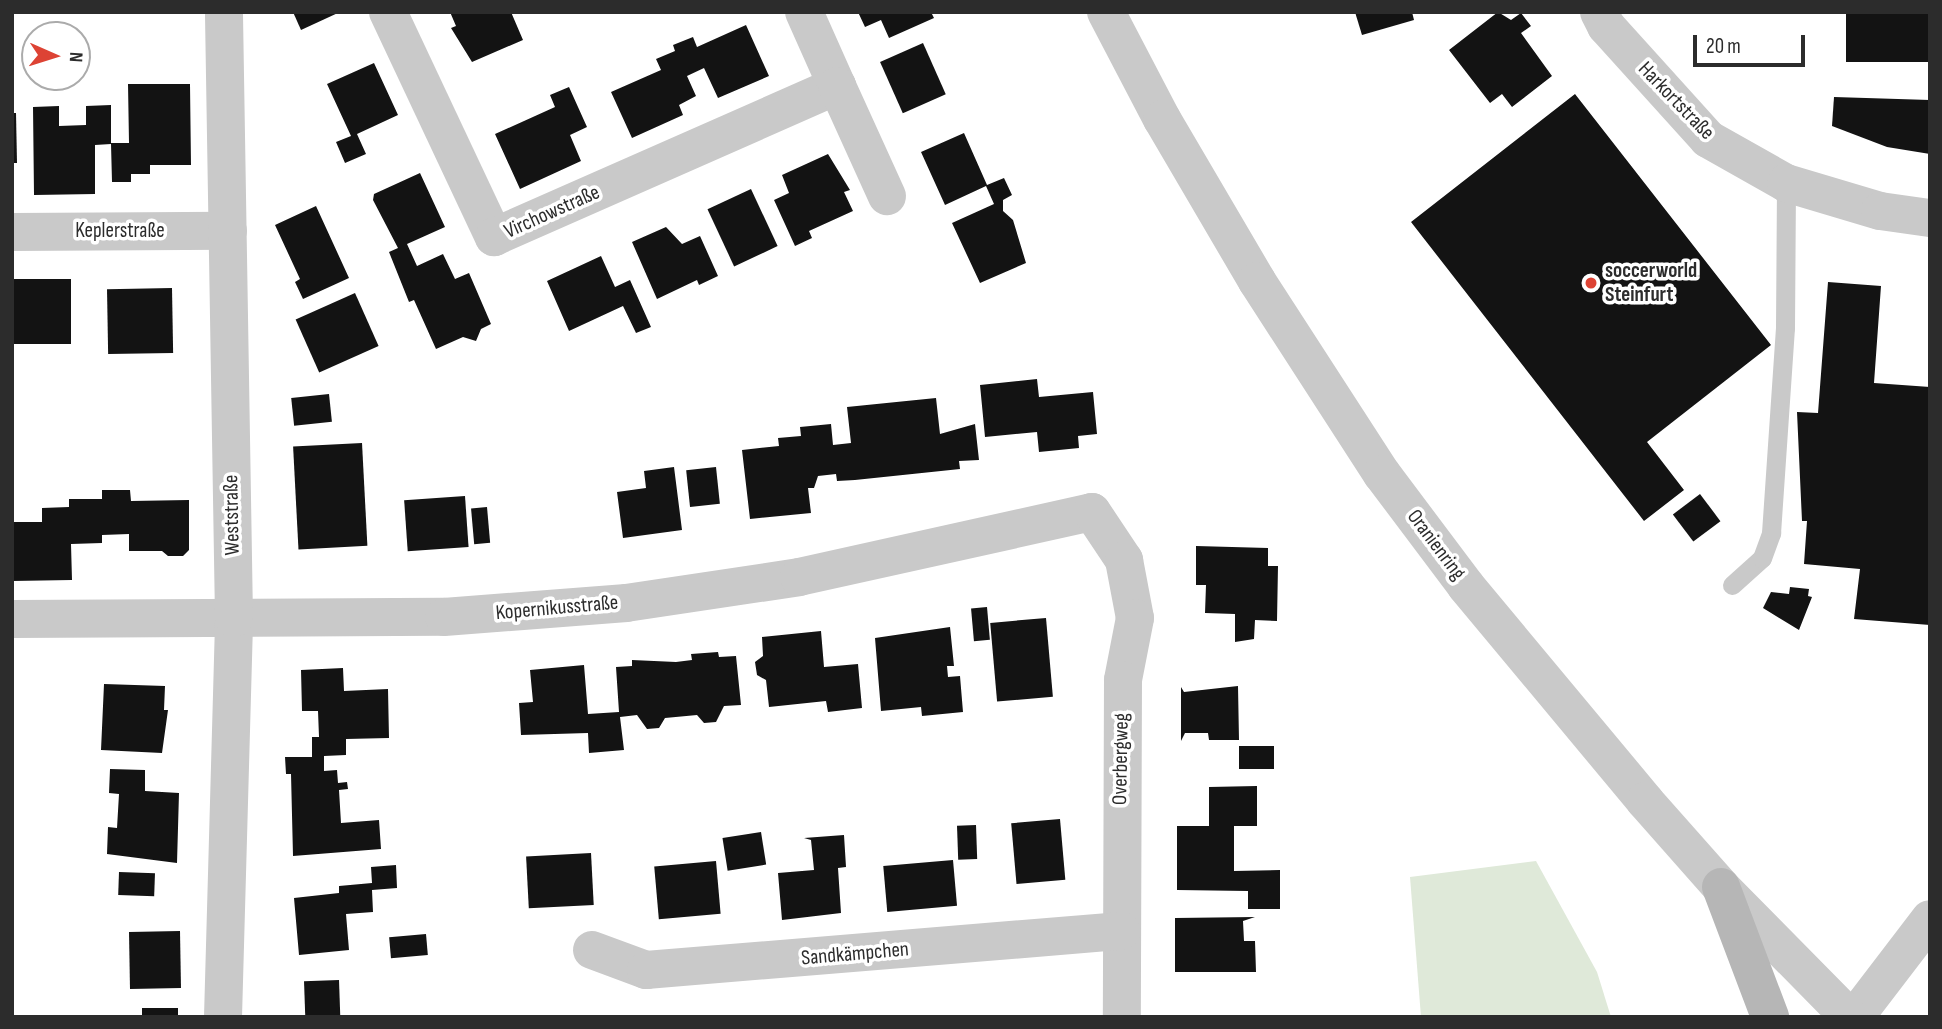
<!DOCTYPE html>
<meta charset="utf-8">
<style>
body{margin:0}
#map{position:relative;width:1942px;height:1029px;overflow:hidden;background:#fff;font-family:"Sofia Sans Condensed",sans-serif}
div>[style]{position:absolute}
.green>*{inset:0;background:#dfe9d9}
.building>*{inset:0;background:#131313;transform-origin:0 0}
.service>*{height:19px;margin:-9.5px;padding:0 9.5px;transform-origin:9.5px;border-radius:9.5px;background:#c9c9c9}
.minor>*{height:38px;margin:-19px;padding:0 19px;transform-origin:19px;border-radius:19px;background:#c9c9c9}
.tertiary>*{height:38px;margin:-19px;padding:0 19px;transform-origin:19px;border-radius:19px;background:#c9c9c9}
.secondary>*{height:38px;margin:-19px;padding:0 19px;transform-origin:19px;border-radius:19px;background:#b6b6b6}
.dots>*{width:19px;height:19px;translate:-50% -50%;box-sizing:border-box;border:4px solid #fff;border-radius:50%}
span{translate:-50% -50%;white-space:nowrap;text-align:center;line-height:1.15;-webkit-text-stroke:7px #fff;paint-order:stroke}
.street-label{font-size:21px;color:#2c2c2c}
.poi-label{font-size:21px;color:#2c2c2c;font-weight:700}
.left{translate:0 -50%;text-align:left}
.frame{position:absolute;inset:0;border:14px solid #2c2c2c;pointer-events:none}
.north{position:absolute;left:21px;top:21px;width:70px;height:70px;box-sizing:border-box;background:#fff;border:2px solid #ababab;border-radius:50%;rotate:93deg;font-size:19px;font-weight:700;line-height:28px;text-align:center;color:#2c2c2c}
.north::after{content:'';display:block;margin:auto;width:24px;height:32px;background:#dd4334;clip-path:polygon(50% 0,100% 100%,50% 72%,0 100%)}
.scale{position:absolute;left:1693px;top:35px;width:112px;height:32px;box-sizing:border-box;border:4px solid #2c2c2c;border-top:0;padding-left:9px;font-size:21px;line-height:24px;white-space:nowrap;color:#2c2c2c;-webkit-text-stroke:5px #fff;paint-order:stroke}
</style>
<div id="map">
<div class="green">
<i style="clip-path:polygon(1536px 861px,1597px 972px,1611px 1017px,1421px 1017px,1410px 877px)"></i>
</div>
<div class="building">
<i style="clip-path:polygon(293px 12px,340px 12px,301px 30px)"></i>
<i style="clip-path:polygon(450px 12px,511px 12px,523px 40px,472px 62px,451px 28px,456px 26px)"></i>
<i style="clip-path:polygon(858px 12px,931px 12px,934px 18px,889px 38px,881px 20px,865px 27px)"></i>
<i style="clip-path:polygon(1355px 12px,1412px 12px,1414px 20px,1362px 35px)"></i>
<i style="clip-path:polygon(1498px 12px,1511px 20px,1521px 13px,1531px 26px,1521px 33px,1552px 76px,1512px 107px,1502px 94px,1490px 103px,1449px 50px)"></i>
<i style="left:1846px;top:12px;width:84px;height:50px"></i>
<i style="clip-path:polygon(746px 25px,769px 76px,718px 98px,704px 68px,687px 76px,696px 96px,679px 105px,683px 115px,632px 138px,611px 92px,661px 70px,656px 59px,675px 51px,673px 45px,693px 37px,697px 47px)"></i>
<i style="left:923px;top:43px;width:56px;height:47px;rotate:66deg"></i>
<i style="clip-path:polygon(374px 63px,398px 115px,357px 134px,366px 154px,345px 163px,336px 142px,351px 136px,327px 84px)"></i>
<i style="clip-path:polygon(128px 84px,190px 84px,191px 165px,150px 165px,150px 174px,131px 174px,131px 182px,112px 182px,111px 144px,95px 145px,95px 194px,34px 195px,33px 107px,59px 106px,59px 126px,86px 125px,86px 106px,111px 105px,111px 143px,129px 143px)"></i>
<i style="clip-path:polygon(569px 87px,587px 127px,570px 135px,581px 161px,520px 189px,495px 134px,555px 107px,550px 95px)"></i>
<i style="clip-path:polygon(1575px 94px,1771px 345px,1647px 442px,1684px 490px,1644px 521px,1411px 222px)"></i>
<i style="clip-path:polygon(1834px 97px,1930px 100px,1930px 154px,1887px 147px,1832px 126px)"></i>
<i style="clip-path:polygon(12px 113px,16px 113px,17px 163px,12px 163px)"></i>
<i style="clip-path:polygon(964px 133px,987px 185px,1004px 178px,1012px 195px,1003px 200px,1003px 211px,1013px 220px,1026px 263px,980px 283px,952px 223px,994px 204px,986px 186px,945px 205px,921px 152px)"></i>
<i style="clip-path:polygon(828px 154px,850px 190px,844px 192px,853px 211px,809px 231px,812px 238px,795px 246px,774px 200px,789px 193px,782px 175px)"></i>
<i style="clip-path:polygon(420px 173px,445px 227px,407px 244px,417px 266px,443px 254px,455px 279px,469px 273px,491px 324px,481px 329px,476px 341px,463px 337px,436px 349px,414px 300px,409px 302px,389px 252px,398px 248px,373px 200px,374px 194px)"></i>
<i style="left:751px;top:189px;width:63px;height:48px;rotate:65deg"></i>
<i style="clip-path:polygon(316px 206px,349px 278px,303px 299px,295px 282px,300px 279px,275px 225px)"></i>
<i style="clip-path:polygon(666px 227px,682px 244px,700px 236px,718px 276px,699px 285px,697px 280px,657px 299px,632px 242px)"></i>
<i style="clip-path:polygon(601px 256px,615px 287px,630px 280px,651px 327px,636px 333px,623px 306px,569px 331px,547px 281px)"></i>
<i style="left:12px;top:279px;width:59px;height:65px"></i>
<i style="clip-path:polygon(1828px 282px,1881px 286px,1874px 383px,1930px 387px,1930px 625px,1854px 619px,1860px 569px,1804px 564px,1807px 521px,1802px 521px,1797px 412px,1818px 413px)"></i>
<i style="left:172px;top:288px;width:65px;height:65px;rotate:89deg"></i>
<i style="left:355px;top:293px;width:58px;height:65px;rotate:66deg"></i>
<i style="clip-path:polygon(1037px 379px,1039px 397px,1093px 392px,1097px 434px,1078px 436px,1079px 448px,1039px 452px,1037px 432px,985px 437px,980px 385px)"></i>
<i style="left:329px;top:394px;width:28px;height:38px;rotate:84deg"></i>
<i style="clip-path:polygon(936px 398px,940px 434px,975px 424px,979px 460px,959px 461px,960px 469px,855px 480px,837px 481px,836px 474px,818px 476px,814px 488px,808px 488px,811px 513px,750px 519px,742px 450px,779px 446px,778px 438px,801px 436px,800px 427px,831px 424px,833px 445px,851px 443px,847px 407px)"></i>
<i style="left:362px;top:443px;width:103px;height:69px;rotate:87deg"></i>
<i style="clip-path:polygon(674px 467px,682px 530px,623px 538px,617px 492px,646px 488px,644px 471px)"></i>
<i style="left:716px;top:467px;width:37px;height:30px;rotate:84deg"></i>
<i style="clip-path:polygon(102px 490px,130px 490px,131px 501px,189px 500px,189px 550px,183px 556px,168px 556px,162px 551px,129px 551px,129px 534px,102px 535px,102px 543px,71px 544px,72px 580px,12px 581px,12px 522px,42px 522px,42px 508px,69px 507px,69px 499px,102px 499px)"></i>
<i style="left:1700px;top:494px;width:34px;height:34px;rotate:53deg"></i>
<i style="left:465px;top:496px;width:51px;height:61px;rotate:86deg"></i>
<i style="left:487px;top:507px;width:36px;height:16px;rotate:85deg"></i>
<i style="clip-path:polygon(1196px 546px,1268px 548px,1268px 566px,1278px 566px,1277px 621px,1255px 620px,1254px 639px,1235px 642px,1235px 614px,1205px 613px,1206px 585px,1196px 585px)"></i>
<i style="clip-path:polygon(1790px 587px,1809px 589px,1808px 596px,1812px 597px,1799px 630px,1763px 608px,1771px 592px,1789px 594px)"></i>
<i style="left:987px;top:607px;width:33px;height:16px;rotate:85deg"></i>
<i style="left:1046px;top:618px;width:79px;height:56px;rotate:85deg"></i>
<i style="clip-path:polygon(950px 627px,954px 666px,947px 666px,948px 677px,960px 676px,963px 712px,922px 716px,921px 707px,881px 711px,875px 638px)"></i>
<i style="clip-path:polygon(821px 631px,824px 667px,858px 664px,862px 708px,828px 712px,826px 701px,769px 707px,766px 680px,757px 675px,755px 662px,763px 656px,762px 637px)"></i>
<i style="clip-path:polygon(718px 652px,719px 657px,736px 656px,741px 705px,724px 706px,716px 722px,704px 723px,697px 715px,665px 718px,659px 728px,647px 729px,637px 715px,620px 717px,624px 750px,589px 753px,588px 733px,521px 735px,519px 703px,533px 702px,530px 670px,584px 665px,588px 714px,619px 712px,616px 667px,632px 666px,632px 660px,676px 662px,692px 660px,691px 654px)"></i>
<i style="clip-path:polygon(343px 668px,344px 691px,388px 689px,389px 738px,346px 739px,346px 755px,324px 756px,324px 771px,337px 770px,338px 783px,347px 782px,348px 789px,339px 790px,341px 823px,379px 820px,381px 849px,293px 856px,291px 774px,286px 774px,285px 757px,312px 757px,312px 737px,319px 737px,318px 711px,302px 711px,301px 670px)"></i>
<i style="clip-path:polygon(104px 684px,165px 686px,164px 710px,168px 710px,162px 753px,101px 750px)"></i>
<i style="clip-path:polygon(1238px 686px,1239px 740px,1209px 740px,1208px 733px,1185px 733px,1181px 741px,1181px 687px,1184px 692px)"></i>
<i style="left:1239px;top:746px;width:35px;height:23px"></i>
<i style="clip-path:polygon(110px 769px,145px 770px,145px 791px,179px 793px,177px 863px,107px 854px,108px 827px,117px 828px,119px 794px,109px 793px)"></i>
<i style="clip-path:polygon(1257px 786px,1257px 826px,1234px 826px,1234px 871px,1280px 870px,1280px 909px,1248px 909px,1248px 891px,1177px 890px,1177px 826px,1209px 826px,1209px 787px)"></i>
<i style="left:1060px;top:819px;width:61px;height:49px;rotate:85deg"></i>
<i style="left:976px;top:825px;width:34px;height:19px;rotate:88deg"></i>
<i style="left:761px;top:832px;width:33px;height:39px;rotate:81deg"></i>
<i style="clip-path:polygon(844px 835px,846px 867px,838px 868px,841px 913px,782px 920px,778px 873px,814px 870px,811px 840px,804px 838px)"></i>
<i style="left:591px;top:853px;width:52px;height:65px;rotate:87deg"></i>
<i style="left:953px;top:860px;width:46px;height:70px;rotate:85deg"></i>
<i style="left:716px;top:861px;width:53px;height:62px;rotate:85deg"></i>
<i style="clip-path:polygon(396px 865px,397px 888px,372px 890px,373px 912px,346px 914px,349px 950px,299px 955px,294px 898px,339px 893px,339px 886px,372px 883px,371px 867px)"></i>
<i style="left:119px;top:872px;width:36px;height:23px;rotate:2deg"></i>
<i style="clip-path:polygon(1255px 917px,1243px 921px,1244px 941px,1255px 941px,1256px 972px,1175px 972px,1175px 918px)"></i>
<i style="left:180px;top:931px;width:57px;height:51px;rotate:89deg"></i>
<i style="left:426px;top:934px;width:21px;height:37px;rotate:85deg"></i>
<i style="left:339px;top:980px;width:37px;height:35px;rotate:88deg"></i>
<i style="left:142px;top:1008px;width:36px;height:9px"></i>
</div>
<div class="service">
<i style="left:1732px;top:585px;width:40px;rotate:-42deg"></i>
<i style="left:1762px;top:558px;width:27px;rotate:-70deg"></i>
<i style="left:1771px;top:533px;width:205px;rotate:-86.1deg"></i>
<i style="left:1785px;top:328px;width:145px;rotate:-89.6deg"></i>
</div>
<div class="minor">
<i style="left:388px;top:12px;width:249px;rotate:64.8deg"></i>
<i style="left:494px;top:237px;width:375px;rotate:-23.8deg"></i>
<i style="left:837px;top:86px;width:81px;rotate:-114deg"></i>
<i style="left:1599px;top:12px;width:16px;rotate:63deg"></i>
<i style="left:1606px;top:26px;width:152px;rotate:47.9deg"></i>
<i style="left:1708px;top:139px;width:90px;rotate:29.4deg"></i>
<i style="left:1786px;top:183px;width:98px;rotate:16.6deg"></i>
<i style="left:1880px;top:211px;width:50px;rotate:8deg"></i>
<i style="left:837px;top:86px;width:121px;rotate:65.6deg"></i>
<i style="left:12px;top:232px;width:216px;rotate:-0.3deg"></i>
<i style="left:12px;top:619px;width:432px;rotate:-0.3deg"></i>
<i style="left:444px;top:617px;width:183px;rotate:-4.4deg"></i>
<i style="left:626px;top:603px;width:175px;rotate:-8.5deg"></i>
<i style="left:799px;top:577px;width:300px;rotate:-12.5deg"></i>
<i style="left:1092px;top:512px;width:58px;rotate:56.3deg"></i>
<i style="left:1124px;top:560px;width:59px;rotate:79.3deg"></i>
<i style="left:1135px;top:618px;width:63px;rotate:101deg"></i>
<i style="left:1123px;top:680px;width:337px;rotate:90.2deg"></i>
<i style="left:592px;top:950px;width:58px;rotate:20.3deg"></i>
<i style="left:646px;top:970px;width:477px;rotate:-4.7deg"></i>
<i style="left:223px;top:1017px;width:399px;rotate:-88.4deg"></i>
<i style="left:234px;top:618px;width:606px;rotate:-90.95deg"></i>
<i style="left:1855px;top:1017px;width:123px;rotate:-52.6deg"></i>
</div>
<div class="tertiary">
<i style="left:1106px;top:12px;width:121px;rotate:62.4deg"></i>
<i style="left:1162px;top:119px;width:188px;rotate:59.6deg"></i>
<i style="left:1257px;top:281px;width:230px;rotate:57.1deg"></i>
<i style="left:1382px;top:474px;width:140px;rotate:53.1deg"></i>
<i style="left:1466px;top:586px;width:280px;rotate:50.2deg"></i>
<i style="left:1645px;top:801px;width:115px;rotate:48.5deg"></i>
<i style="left:1721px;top:887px;width:182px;rotate:45.4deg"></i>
</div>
<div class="secondary">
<i style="left:1721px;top:887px;width:139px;rotate:69.3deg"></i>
</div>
<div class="dots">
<i style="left:1591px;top:283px;background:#dd4334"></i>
</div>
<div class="street-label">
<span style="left:1676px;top:101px;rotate:46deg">Harkortstraße</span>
<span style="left:552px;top:212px;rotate:-24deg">Virchowstraße</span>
<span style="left:120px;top:231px">Keplerstraße</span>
<span style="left:232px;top:515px;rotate:-91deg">Weststraße</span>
<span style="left:1436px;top:545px;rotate:53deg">Oranienring</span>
<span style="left:557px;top:608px;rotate:-5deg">Kopernikusstraße</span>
<span style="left:1121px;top:759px;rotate:-89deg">Overbergweg</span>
<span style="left:855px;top:954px;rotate:-5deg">Sandkämpchen</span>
</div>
<div class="poi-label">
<span class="left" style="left:1605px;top:283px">soccerworld<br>Steinfurt</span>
</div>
<div class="frame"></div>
<div class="north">N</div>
<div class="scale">20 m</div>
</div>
